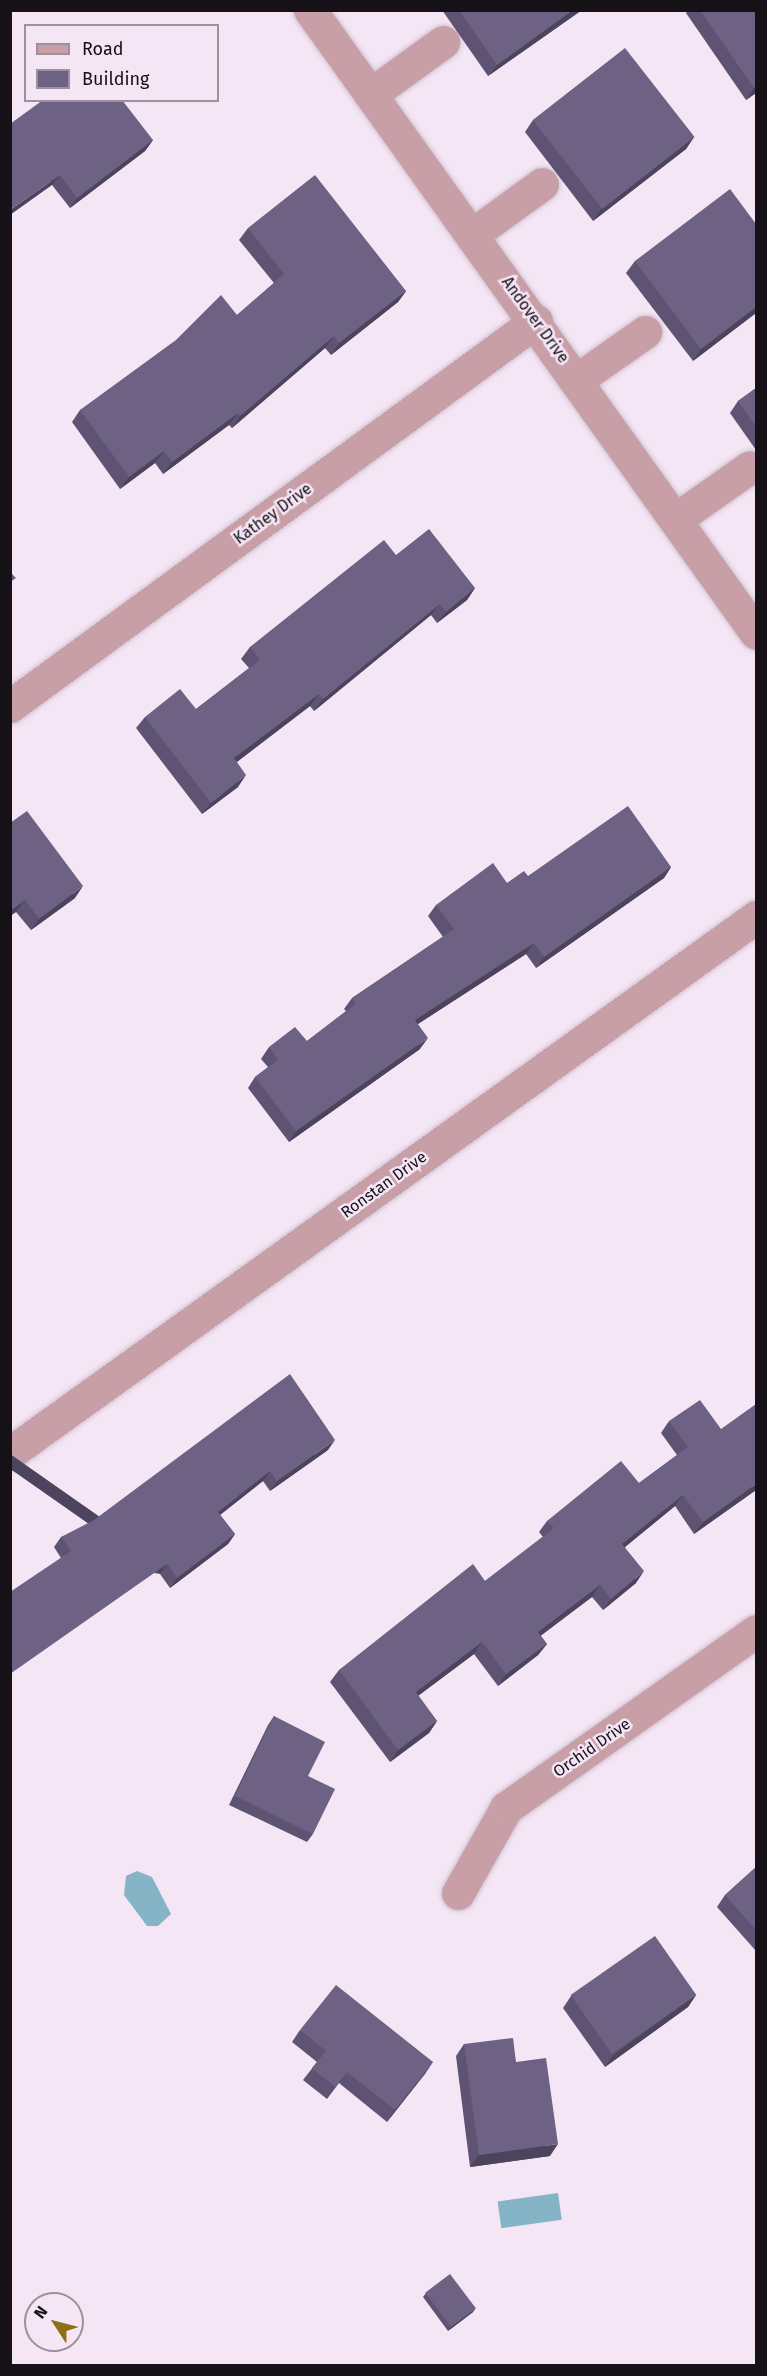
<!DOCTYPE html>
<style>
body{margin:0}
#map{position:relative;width:767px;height:2376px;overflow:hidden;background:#f5e6f6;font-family:"Fira Sans",sans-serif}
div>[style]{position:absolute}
.water>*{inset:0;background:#86b4c7;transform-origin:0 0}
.roads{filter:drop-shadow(0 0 2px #d1c4d2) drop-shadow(0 0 2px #d1c4d2)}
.minor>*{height:33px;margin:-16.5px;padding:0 16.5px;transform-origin:16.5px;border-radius:16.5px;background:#c99fa7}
.wall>*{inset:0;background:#5e5372}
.shaded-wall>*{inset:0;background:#4c445c;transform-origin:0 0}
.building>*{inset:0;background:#6d6184;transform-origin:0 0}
span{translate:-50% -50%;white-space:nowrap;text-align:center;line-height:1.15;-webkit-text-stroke:5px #f5e6f6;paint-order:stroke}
.street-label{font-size:16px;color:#161117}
.frame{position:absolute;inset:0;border:12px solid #161117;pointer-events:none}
.legend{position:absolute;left:24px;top:24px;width:195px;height:78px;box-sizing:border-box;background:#f5e6f6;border:2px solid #9c919d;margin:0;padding:8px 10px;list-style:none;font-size:18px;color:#161117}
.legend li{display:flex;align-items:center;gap:12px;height:30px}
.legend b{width:30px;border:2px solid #9c919d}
.north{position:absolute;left:24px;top:2292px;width:60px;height:60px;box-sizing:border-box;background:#f5e6f6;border:2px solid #9c919d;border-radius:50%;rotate:306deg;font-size:16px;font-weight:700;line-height:24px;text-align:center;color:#161117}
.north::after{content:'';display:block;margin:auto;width:21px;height:27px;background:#907015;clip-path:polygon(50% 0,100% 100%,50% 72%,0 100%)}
</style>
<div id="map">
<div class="water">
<i style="clip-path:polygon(137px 1871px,152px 1877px,171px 1914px,158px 1926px,147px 1926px,124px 1895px,126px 1876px)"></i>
<i style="left:558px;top:2193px;width:27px;height:61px;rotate:82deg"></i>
</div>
<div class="roads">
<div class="minor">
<i style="left:310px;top:10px;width:766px;rotate:54.4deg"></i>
<i style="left:371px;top:94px;width:89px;rotate:-35.8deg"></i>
<i style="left:473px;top:234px;width:85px;rotate:-35.9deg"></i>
<i style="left:578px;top:379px;width:82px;rotate:-35deg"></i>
<i style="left:676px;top:519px;width:90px;rotate:-35.1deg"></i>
<i style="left:10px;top:706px;width:652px;rotate:-36.2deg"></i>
<i style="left:10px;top:1453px;width:919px;rotate:-35.7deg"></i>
<i style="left:458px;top:1893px;width:98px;rotate:-60.5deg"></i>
<i style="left:506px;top:1808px;width:306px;rotate:-35.3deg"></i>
</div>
</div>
<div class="wall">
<i style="clip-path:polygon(442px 10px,582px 10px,488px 76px)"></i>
<i style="clip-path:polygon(688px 10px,756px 10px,756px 93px,746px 100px,686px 13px)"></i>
<i style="clip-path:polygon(533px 120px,694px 137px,686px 149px,593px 221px,525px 132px)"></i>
<i style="clip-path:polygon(10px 124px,153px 140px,145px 151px,70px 208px,52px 185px)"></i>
<i style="clip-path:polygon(756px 224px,756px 313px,693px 361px,626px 273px,635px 261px)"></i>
<i style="clip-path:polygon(248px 228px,406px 291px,398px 302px,331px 355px,325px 348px,232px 428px,229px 425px,163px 474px,155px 463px,120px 489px,72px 422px,80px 410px,237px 315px,274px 283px,239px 240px)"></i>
<i style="clip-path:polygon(756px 388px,756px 450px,730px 413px,738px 401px)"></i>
<i style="clip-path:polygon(396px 555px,475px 588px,467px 600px,437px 623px,431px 615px,314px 711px,310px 706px,237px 762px,238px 787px,202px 814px,136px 728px,145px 717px,196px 709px,249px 668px,241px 659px,250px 647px)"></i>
<i style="clip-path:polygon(10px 823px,75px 898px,31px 930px,16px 912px,10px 916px)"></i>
<i style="clip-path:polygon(671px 867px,664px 878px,536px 968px,526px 954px,418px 1024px,420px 1049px,289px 1142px,248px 1088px,255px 1077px,268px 1067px,261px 1059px,269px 1047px,307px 1041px,346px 1011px,344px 1009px,352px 998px,443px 937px,428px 916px,436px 905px,507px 883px,528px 876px)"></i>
<i style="clip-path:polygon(669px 1421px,756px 1490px,694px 1534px,675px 1506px,625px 1547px,636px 1583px,603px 1610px,592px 1597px,540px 1635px,547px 1644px,538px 1655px,498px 1686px,474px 1654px,418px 1696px,437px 1721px,429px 1733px,390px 1762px,330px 1682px,339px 1670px,485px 1581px,543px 1537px,539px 1532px,547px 1521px,639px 1483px,677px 1455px,661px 1433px)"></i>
<i style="clip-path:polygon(328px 1450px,270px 1491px,263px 1481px,220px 1515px,235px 1534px,228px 1544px,170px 1588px,160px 1574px,61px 1558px,54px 1547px,61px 1537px)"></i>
<i style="clip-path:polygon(274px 1716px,308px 1776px,313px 1834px,307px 1842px,229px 1805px,268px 1725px)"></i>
<i style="clip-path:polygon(756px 1867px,756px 1951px,717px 1907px,725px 1895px)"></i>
<i style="clip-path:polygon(696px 1995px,688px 2007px,605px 2067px,563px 2008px,571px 1996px)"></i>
<i style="clip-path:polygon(300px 2030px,433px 2062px,387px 2122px,339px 2083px,327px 2099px,303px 2080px,317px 2062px,292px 2042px)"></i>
<i style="clip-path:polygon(464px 2044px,516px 2062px,550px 2156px,470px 2167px,456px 2056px)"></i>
<i style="clip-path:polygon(426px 2293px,473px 2312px,448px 2331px,423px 2297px)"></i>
</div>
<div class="shaded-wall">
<i style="clip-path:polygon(573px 10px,582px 10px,488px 76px,497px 65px)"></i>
<i style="clip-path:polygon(756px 87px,756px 93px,746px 100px,754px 88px)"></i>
<i style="clip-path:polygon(694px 137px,686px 149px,593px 221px,601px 209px)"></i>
<i style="clip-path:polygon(153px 140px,145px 151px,70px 208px,77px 198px)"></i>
<i style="clip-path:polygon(60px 175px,52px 185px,10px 215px,10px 210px)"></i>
<i style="clip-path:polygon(406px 291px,398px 302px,331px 355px,339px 343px)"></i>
<i style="clip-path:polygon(756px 307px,756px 313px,693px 361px,701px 349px)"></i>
<i style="clip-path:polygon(334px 336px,325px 348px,232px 428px,240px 416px)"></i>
<i style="clip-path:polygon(238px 413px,229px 425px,163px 474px,172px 462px)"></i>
<i style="clip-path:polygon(164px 451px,155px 463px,120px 489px,129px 477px)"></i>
<i style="clip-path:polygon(475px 588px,467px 600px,437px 623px,446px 612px)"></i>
<i style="clip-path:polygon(440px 604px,431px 615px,314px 711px,323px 699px)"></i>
<i style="clip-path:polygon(319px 694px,310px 706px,226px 770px,234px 758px)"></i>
<i style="clip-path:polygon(246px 775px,238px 787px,202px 814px,211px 803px)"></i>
<i style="clip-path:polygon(671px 867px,664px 878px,536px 968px,544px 957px)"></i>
<i style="clip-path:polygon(83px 886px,75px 898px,31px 930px,39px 919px)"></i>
<i style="clip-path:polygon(25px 900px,16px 912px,10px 916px,10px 911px)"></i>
<i style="clip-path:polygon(534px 943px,526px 954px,407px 1031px,415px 1020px)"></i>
<i style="clip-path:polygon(428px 1038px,420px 1049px,289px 1142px,296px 1131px)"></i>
<i style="clip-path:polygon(335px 1440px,328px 1450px,270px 1491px,277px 1481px)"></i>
<i style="clip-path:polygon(270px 1471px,263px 1481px,211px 1522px,218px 1512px)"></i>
<i style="clip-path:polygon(756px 1484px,756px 1490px,694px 1534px,703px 1522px)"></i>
<i style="clip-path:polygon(683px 1495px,675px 1506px,614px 1556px,622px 1544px)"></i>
<i style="clip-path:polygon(235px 1534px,228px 1544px,170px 1588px,177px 1578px)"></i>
<i style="left:167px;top:1564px;width:12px;height:192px;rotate:125deg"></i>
<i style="clip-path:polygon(644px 1571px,636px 1583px,603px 1610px,611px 1599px)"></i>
<i style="clip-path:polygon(600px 1585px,592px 1597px,530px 1644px,538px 1632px)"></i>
<i style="clip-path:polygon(482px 1642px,474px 1654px,407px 1704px,416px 1692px)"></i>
<i style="clip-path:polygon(547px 1644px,538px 1655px,498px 1686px,506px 1674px)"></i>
<i style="clip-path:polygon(437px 1721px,429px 1733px,390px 1762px,398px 1750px)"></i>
<i style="clip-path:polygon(696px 1995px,688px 2007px,605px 2067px,613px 2055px)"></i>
<i style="clip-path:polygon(433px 2062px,425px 2074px,387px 2122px,395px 2110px)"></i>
<i style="clip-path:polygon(558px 2144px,550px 2156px,470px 2167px,479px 2155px)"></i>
<i style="clip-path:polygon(476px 2308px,473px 2312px,448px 2331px,452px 2326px)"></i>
</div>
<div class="building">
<i style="clip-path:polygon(459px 10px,573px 10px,497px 65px)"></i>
<i style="clip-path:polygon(700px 10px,756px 10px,756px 87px,754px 88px)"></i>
<i style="left:625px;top:48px;width:113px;height:117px;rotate:52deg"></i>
<i style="clip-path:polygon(43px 100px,122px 100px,153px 140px,77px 198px,60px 175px,10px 210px,10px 124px)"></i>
<i style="clip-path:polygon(315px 175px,406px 291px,339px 343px,334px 336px,240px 416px,238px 413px,172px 462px,164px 451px,129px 477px,80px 410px,176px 340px,221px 295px,237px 315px,284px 274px,248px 228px)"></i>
<i style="clip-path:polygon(730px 189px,756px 224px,756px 307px,701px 349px,635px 261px)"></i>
<i style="clip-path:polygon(756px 388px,756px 427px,738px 401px)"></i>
<i style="clip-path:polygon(429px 529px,475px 588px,446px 612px,440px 604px,323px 699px,319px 694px,234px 758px,246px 775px,211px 803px,145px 717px,180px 689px,196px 709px,260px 660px,250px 647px,384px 540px,396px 555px)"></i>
<i style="clip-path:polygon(10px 572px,16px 578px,10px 582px)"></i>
<i style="clip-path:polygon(628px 806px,671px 867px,544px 957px,534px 943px,415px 1020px,428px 1038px,296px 1131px,255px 1077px,278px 1060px,269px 1047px,295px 1027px,307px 1041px,356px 1004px,352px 998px,454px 929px,436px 905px,493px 863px,507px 883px,524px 871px,528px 876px)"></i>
<i style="clip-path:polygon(27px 811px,83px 886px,39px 919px,25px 900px,10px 911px,10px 823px)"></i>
<i style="clip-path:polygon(290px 1374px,335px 1440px,277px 1481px,270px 1471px,218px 1512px,235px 1534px,177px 1578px,167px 1564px,10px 1674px,10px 1592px,71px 1551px,61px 1537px,94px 1520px)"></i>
<i style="clip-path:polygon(700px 1400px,721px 1429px,756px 1404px,756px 1484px,703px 1522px,683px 1495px,622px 1544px,644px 1571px,611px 1599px,600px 1585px,538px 1632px,547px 1644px,506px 1674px,482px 1642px,416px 1692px,437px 1721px,398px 1750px,339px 1670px,473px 1564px,485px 1581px,554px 1528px,547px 1521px,621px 1461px,639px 1483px,688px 1447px,669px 1421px)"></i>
<i style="clip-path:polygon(274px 1716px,325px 1742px,308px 1776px,335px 1789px,313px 1834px,235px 1796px)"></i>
<i style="clip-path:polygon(756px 1867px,756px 1930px,725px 1895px)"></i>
<i style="left:655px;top:1936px;width:72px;height:103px;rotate:55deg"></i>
<i style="clip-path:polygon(336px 1985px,433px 2062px,395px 2110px,347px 2072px,335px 2087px,312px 2068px,326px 2051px,300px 2030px)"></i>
<i style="clip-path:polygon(513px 2038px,516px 2062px,546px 2058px,558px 2144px,479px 2155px,464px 2044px)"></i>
<i style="left:450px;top:2274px;width:43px;height:31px;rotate:53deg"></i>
</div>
<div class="street-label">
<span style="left:535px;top:320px;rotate:54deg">Andover Drive</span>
<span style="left:273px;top:514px;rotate:-36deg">Kathey Drive</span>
<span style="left:384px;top:1185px;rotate:-36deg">Ronstan Drive</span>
<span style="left:592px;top:1748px;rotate:-35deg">Orchid Drive</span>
</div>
<div class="frame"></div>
<ul class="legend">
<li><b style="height:8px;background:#c99fa7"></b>Road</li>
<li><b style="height:16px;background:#6d6184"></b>Building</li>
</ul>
<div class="north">N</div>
</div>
